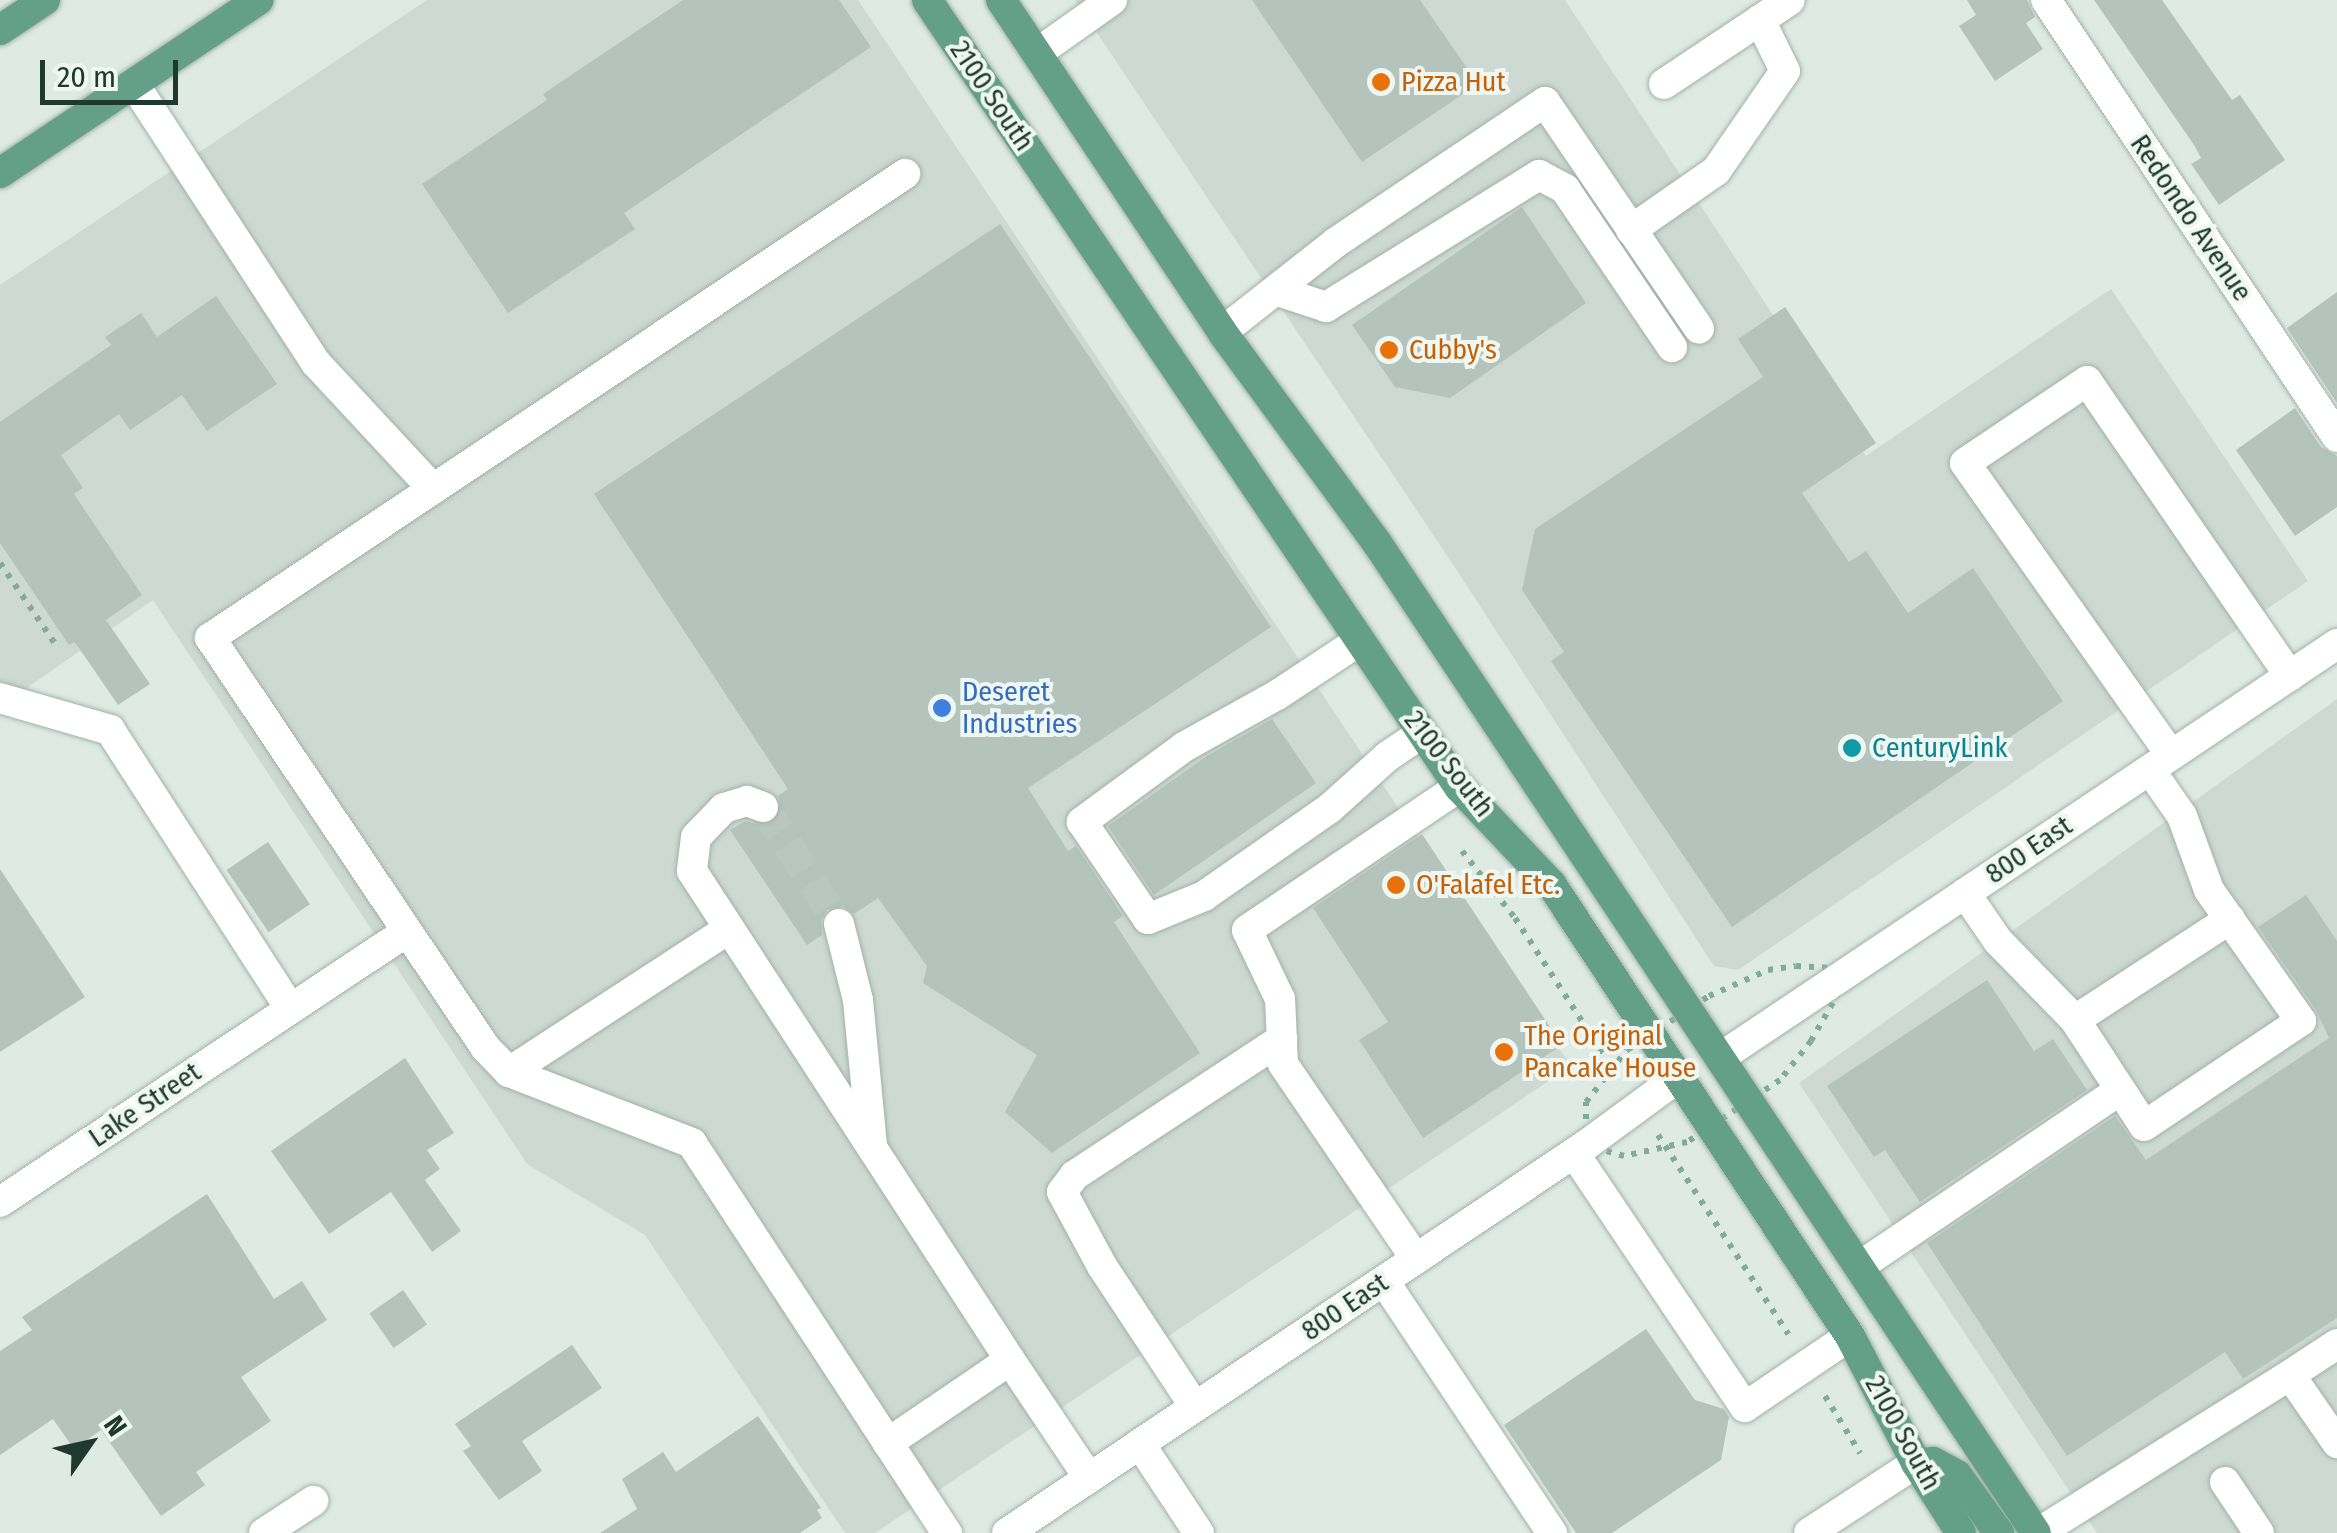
<!DOCTYPE html>
<style>
body{margin:0}
#map{position:relative;width:2337px;height:1533px;overflow:hidden;background:#dfeae4;font-family:"Fira Sans Condensed",sans-serif}
div>[style]{position:absolute}
.built>*{inset:0;background:#cdd9d2}
.building>*{inset:0;background:#b4c4bc;transform-origin:0 0}
.minor-tunnel>*{height:30px;margin-top:-15px;transform-origin:0;background:repeating-linear-gradient(90deg,#b9c7c0 0 30px,transparent 0 45px)}
.path>*{height:6px;margin-top:-3px;transform-origin:0;background:repeating-linear-gradient(90deg,#7fad9a 0 5px,transparent 0 13px)}
.roads{filter:drop-shadow(0 0 2px #a2b1aa) drop-shadow(0 0 2px #a2b1aa)}
.minor>*{height:30px;margin:-15px;padding:0 15px;transform-origin:15px;border-radius:15px;background:#fff}
.major>*{height:30px;margin:-15px;padding:0 15px;transform-origin:15px;border-radius:15px;background:#649f89}
.dots>*{width:28px;height:28px;translate:-50% -50%;box-sizing:border-box;border:5px solid #eff7f2;border-radius:50%}
span{translate:-50% -50%;white-space:nowrap;text-align:center;line-height:1.15;-webkit-text-stroke:8px #eff7f2;paint-order:stroke}
.food-label{font-size:28px;color:#c56008}
.left{translate:0 -50%;text-align:left}
.street-label{font-size:28px;color:#203930}
.shop-label{font-size:28px;color:#366cbe}
.culture-label{font-size:28px;color:#0d838f}
.north{position:absolute;left:40px;top:1393px;width:100px;height:100px;-webkit-text-stroke:8px #eff7f2;paint-order:stroke;rotate:56deg;font-size:28px;font-weight:700;line-height:40px;text-align:center;color:#203930}
.north::after{content:'';display:block;margin:auto;width:35px;height:45px;background:#203930;clip-path:polygon(50% 0,100% 100%,50% 72%,0 100%)}
.scale{position:absolute;left:40px;top:60px;width:138px;height:45px;box-sizing:border-box;border:5px solid #203930;border-top:0;padding-left:12px;font-size:30px;line-height:35px;white-space:nowrap;color:#203930;-webkit-text-stroke:8px #eff7f2;paint-order:stroke}
</style>
<div id="map">
<div class="built">
<i style="clip-path:polygon(427px 0,858px 0,1571px 1066px,875px 1533px,845px 1533px,645px 1235px,527px 1164px,153px 600px,18px 694px,0 699px,0 285px)"></i>
<i style="clip-path:polygon(1075px 0,1565px 0,1866px 456px,2111px 289px,2308px 581px,1738px 970px,1714px 966px,1454px 566px)"></i>
<i style="clip-path:polygon(2337px 699px,2337px 1533px,2097px 1533px,1799px 1083px)"></i>
</div>
<div class="building">
<i style="clip-path:polygon(683px 0,839px 0,871px 47px,624px 213px,635px 229px,508px 313px,422px 184px,547px 100px,543px 94px)"></i>
<i style="clip-path:polygon(1252px 0,1420px 0,1478px 84px,1362px 162px)"></i>
<i style="clip-path:polygon(1967px 0,2027px 0,2035px 17px,2026px 23px,2043px 49px,1995px 81px,1959px 26px,1976px 15px)"></i>
<i style="clip-path:polygon(2094px 0,2162px 0,2232px 100px,2240px 95px,2285px 160px,2219px 205px,2191px 164px,2201px 158px,2194px 145px)"></i>
<i style="clip-path:polygon(1522px 207px,1586px 303px,1450px 398px,1395px 387px,1352px 325px)"></i>
<i style="clip-path:polygon(1000px 224px,1271px 627px,1028px 788px,1068px 851px,1076px 846px,1123px 916px,1114px 922px,1200px 1053px,1052px 1153px,1005px 1112px,1037px 1055px,923px 983px,927px 966px,878px 898px,854px 914px,843px 906px,827px 910px,821px 920px,822px 935px,807px 945px,730px 830px,746px 821px,765px 826px,774px 822px,781px 813px,778px 796px,788px 789px,594px 494px)"></i>
<i style="clip-path:polygon(2337px 292px,2337px 403px,2287px 328px)"></i>
<i style="clip-path:polygon(216px 296px,277px 384px,207px 431px,182px 395px,130px 430px,119px 414px,61px 455px,83px 488px,74px 494px,142px 595px,106px 620px,150px 684px,118px 705px,79px 648px,74px 642px,69px 645px,0 543px,0 422px,111px 345px,105px 337px,141px 313px,157px 337px)"></i>
<i style="clip-path:polygon(1785px 307px,1876px 443px,1802px 493px,1849px 562px,1866px 551px,1908px 613px,1973px 568px,2063px 701px,1732px 927px,1551px 661px,1564px 652px,1522px 590px,1535px 529px,1763px 377px,1738px 339px)"></i>
<i style="clip-path:polygon(2295px 408px,2321px 447px,2337px 456px,2337px 507px,2295px 536px,2236px 450px)"></i>
<i style="clip-path:polygon(1272px 719px,1316px 783px,1154px 895px,1108px 826px,1207px 756px)"></i>
<i style="clip-path:polygon(1422px 834px,1562px 1045px,1423px 1138px,1359px 1040px,1388px 1022px,1313px 908px)"></i>
<i style="left:268px;top:842px;width:75px;height:50px;rotate:56deg"></i>
<i style="clip-path:polygon(0 869px,85px 997px,0 1052px)"></i>
<i style="clip-path:polygon(2306px 895px,2337px 941px,2337px 1318px,2243px 1379px,2225px 1352px,2067px 1456px,1927px 1243px,2115px 1116px,2146px 1160px,2329px 1038px,2316px 1010px,2258px 927px)"></i>
<i style="clip-path:polygon(1987px 980px,2034px 1051px,2053px 1039px,2087px 1090px,1920px 1202px,1885px 1150px,1874px 1157px,1827px 1086px)"></i>
<i style="clip-path:polygon(405px 1058px,454px 1133px,427px 1150px,440px 1169px,425px 1180px,461px 1231px,432px 1252px,391px 1192px,329px 1234px,271px 1151px)"></i>
<i style="clip-path:polygon(207px 1194px,274px 1299px,302px 1281px,327px 1320px,241px 1377px,271px 1421px,196px 1472px,205px 1485px,161px 1516px,101px 1430px,74px 1449px,53px 1419px,0 1455px,0 1351px,32px 1330px,22px 1317px)"></i>
<i style="left:403px;top:1290px;width:42px;height:41px;rotate:55deg"></i>
<i style="clip-path:polygon(1646px 1329px,1695px 1400px,1724px 1409px,1729px 1417px,1721px 1460px,1612px 1533px,1576px 1533px,1504px 1425px)"></i>
<i style="clip-path:polygon(572px 1345px,602px 1388px,522px 1441px,542px 1471px,499px 1500px,463px 1451px,471px 1446px,455px 1424px)"></i>
<i style="clip-path:polygon(758px 1416px,821px 1508px,817px 1510px,822px 1518px,800px 1533px,600px 1533px,637px 1509px,622px 1479px,663px 1452px,676px 1472px)"></i>
</div>
<div class="minor-tunnel">
<i style="left:763px;top:807px;width:140px;rotate:57deg"></i>
</div>
<div class="path">
<i style="left:0;top:563px;width:99px;rotate:55.7deg"></i>
<i style="left:1462px;top:851px;width:85px;rotate:51.7deg"></i>
<i style="left:1515px;top:918px;width:187px;rotate:57deg"></i>
<i style="left:1796px;top:966px;width:56px;rotate:3.1deg"></i>
<i style="left:1852px;top:969px;width:83px;rotate:119.7deg"></i>
<i style="left:1811px;top:1041px;width:50px;rotate:128.5deg"></i>
<i style="left:1780px;top:1080px;width:112px;rotate:146.3deg"></i>
<i style="left:1687px;top:1142px;width:65px;rotate:167.5deg"></i>
<i style="left:1624px;top:1156px;width:40px;rotate:-164deg"></i>
<i style="left:1586px;top:1145px;width:43px;rotate:-90deg"></i>
<i style="left:1586px;top:1102px;width:66px;rotate:-51.7deg"></i>
<i style="left:1627px;top:1050px;width:98px;rotate:-33.4deg"></i>
<i style="left:1709px;top:996px;width:64px;rotate:-23.8deg"></i>
<i style="left:1768px;top:970px;width:28px;rotate:-8deg"></i>
<i style="left:1658px;top:1135px;width:238px;rotate:56.8deg"></i>
<i style="left:1825px;top:1396px;width:67px;rotate:58.4deg"></i>
</div>
<div class="roads">
<div class="minor">
<i style="left:2046px;top:0;width:525px;rotate:56.34deg"></i>
<i style="left:1037px;top:53px;width:92px;rotate:-35.2deg"></i>
<i style="left:134px;top:84px;width:333px;rotate:56.9deg"></i>
<i style="left:316px;top:363px;width:172px;rotate:47.1deg"></i>
<i style="left:1664px;top:84px;width:151px;rotate:-33.7deg"></i>
<i style="left:1631px;top:230px;width:103px;rotate:-34.8deg"></i>
<i style="left:1716px;top:171px;width:121px;rotate:-55.4deg"></i>
<i style="left:1785px;top:71px;width:57px;rotate:-116.1deg"></i>
<i style="left:1278px;top:291px;width:51px;rotate:18.4deg"></i>
<i style="left:1326px;top:307px;width:251px;rotate:-31.8deg"></i>
<i style="left:1539px;top:175px;width:30px;rotate:28deg"></i>
<i style="left:1565px;top:189px;width:191px;rotate:55.9deg"></i>
<i style="left:1222px;top:332px;width:144px;rotate:-38.2deg"></i>
<i style="left:1335px;top:243px;width:253px;rotate:-33.9deg"></i>
<i style="left:1545px;top:102px;width:274px;rotate:55.8deg"></i>
<i style="left:1359px;top:641px;width:98px;rotate:146.6deg"></i>
<i style="left:1277px;top:695px;width:107px;rotate:150.8deg"></i>
<i style="left:1184px;top:747px;width:127px;rotate:143.7deg"></i>
<i style="left:1082px;top:822px;width:117px;rotate:55.8deg"></i>
<i style="left:1148px;top:919px;width:61px;rotate:-22.3deg"></i>
<i style="left:1204px;top:896px;width:154px;rotate:-34.9deg"></i>
<i style="left:1330px;top:808px;width:78px;rotate:-41.9deg"></i>
<i style="left:1388px;top:756px;width:41px;rotate:-34.1deg"></i>
<i style="left:0;top:698px;width:115px;rotate:16.2deg"></i>
<i style="left:110px;top:730px;width:331px;rotate:57.1deg"></i>
<i style="left:2171px;top:755px;width:357px;rotate:-125.2deg"></i>
<i style="left:1965px;top:463px;width:147px;rotate:-33.9deg"></i>
<i style="left:2087px;top:381px;width:358px;rotate:55.5deg"></i>
<i style="left:763px;top:807px;width:17px;rotate:-159deg"></i>
<i style="left:747px;top:801px;width:24px;rotate:163deg"></i>
<i style="left:724px;top:808px;width:40px;rotate:134deg"></i>
<i style="left:696px;top:837px;width:34px;rotate:97deg"></i>
<i style="left:692px;top:871px;width:583px;rotate:56.96deg"></i>
<i style="left:1010px;top:1360px;width:148px;rotate:145.8deg"></i>
<i style="left:888px;top:1443px;width:358px;rotate:-123.2deg"></i>
<i style="left:692px;top:1143px;width:196px;rotate:-158.8deg"></i>
<i style="left:509px;top:1072px;width:35px;rotate:-134deg"></i>
<i style="left:485px;top:1047px;width:493px;rotate:-123.9deg"></i>
<i style="left:210px;top:638px;width:836px;rotate:-33.73deg"></i>
<i style="left:1965px;top:893px;width:58px;rotate:55.5deg"></i>
<i style="left:1998px;top:941px;width:110px;rotate:45.7deg"></i>
<i style="left:2075px;top:1020px;width:126px;rotate:56.9deg"></i>
<i style="left:2144px;top:1126px;width:189px;rotate:-33.8deg"></i>
<i style="left:2301px;top:1021px;width:160px;rotate:-125.1deg"></i>
<i style="left:2209px;top:890px;width:79px;rotate:-110deg"></i>
<i style="left:2182px;top:816px;width:56px;rotate:-124.8deg"></i>
<i style="left:839px;top:924px;width:78px;rotate:76deg"></i>
<i style="left:858px;top:1000px;width:147px;rotate:84.5deg"></i>
<i style="left:2075px;top:1020px;width:185px;rotate:-33.1deg"></i>
<i style="left:1721px;top:1057px;width:742px;rotate:-33.84deg"></i>
<i style="left:509px;top:1072px;width:262px;rotate:-33.1deg"></i>
<i style="left:1574px;top:1153px;width:306px;rotate:56.1deg"></i>
<i style="left:1745px;top:1407px;width:127px;rotate:-34.1deg"></i>
<i style="left:0;top:1202px;width:488px;rotate:-33.6deg"></i>
<i style="left:1416px;top:1259px;width:236px;rotate:-124.3deg"></i>
<i style="left:1283px;top:1064px;width:65px;rotate:-92.6deg"></i>
<i style="left:1280px;top:999px;width:76px;rotate:-115.6deg"></i>
<i style="left:1247px;top:930px;width:256px;rotate:-34deg"></i>
<i style="left:1860px;top:1266px;width:314px;rotate:-34.1deg"></i>
<i style="left:1384px;top:1281px;width:303px;rotate:56.3deg"></i>
<i style="left:2337px;top:1344px;width:56px;rotate:146.6deg"></i>
<i style="left:2290px;top:1375px;width:83px;rotate:55.3deg"></i>
<i style="left:1010px;top:1360px;width:142px;rotate:56.2deg"></i>
<i style="left:1195px;top:1407px;width:169px;rotate:-123.4deg"></i>
<i style="left:1102px;top:1266px;width:84px;rotate:-118.4deg"></i>
<i style="left:1062px;top:1192px;width:21px;rotate:-53deg"></i>
<i style="left:1075px;top:1175px;width:248px;rotate:-33.3deg"></i>
<i style="left:888px;top:1443px;width:108px;rotate:56.8deg"></i>
<i style="left:1140px;top:1444px;width:107px;rotate:56.5deg"></i>
<i style="left:2225px;top:1482px;width:61px;rotate:56.3deg"></i>
<i style="left:264px;top:1533px;width:59px;rotate:-33.1deg"></i>
<i style="left:1007px;top:1533px;width:697px;rotate:-33.83deg"></i>
<i style="left:1586px;top:1145px;width:115px;rotate:-36.2deg"></i>
<i style="left:1809px;top:1533px;width:128px;rotate:-33.2deg"></i>
<i style="left:2038px;top:1533px;width:297px;rotate:-32.1deg"></i>
</div>
<div class="major">
<i style="left:927px;top:0;width:950px;rotate:55.94deg"></i>
<i style="left:1459px;top:787px;width:134px;rotate:46.5deg"></i>
<i style="left:1551px;top:884px;width:542px;rotate:56.52deg"></i>
<i style="left:1850px;top:1336px;width:143px;rotate:62.5deg"></i>
<i style="left:1916px;top:1463px;width:83px;rotate:57.3deg"></i>
<i style="left:1001px;top:0;width:399px;rotate:56.3deg"></i>
<i style="left:1222px;top:332px;width:262px;rotate:53.7deg"></i>
<i style="left:1377px;top:543px;width:1189px;rotate:56.35deg"></i>
<i style="left:0;top:30px;width:54px;rotate:-33.7deg"></i>
<i style="left:0;top:173px;width:311px;rotate:-33.8deg"></i>
<i style="left:1916px;top:1463px;width:17px;rotate:-3deg"></i>
<i style="left:1933px;top:1462px;width:27px;rotate:28deg"></i>
<i style="left:1957px;top:1475px;width:72px;rotate:54.1deg"></i>
</div>
</div>
<div class="dots">
<i style="left:1381px;top:82px;background:#e8710a"></i>
<i style="left:1389px;top:350px;background:#e8710a"></i>
<i style="left:942px;top:708px;background:#3f7fe0"></i>
<i style="left:1852px;top:748px;background:#0f9aa8"></i>
<i style="left:1396px;top:885px;background:#e8710a"></i>
<i style="left:1504px;top:1052px;background:#e8710a"></i>
</div>
<div class="food-label">
<span class="left" style="left:1401px;top:82px">Pizza Hut</span>
<span class="left" style="left:1409px;top:350px">Cubby's</span>
<span class="left" style="left:1416px;top:885px">O'Falafel Etc.</span>
<span class="left" style="left:1524px;top:1052px">The Original<br>Pancake House</span>
</div>
<div class="street-label">
<span style="left:992px;top:96px;rotate:56deg">2100 South</span>
<span style="left:2191px;top:218px;rotate:56deg">Redondo Avenue</span>
<span style="left:1449px;top:764px;rotate:52deg">2100 South</span>
<span style="left:2029px;top:850px;rotate:-34deg">800 East</span>
<span style="left:145px;top:1105px;rotate:-34deg">Lake Street</span>
<span style="left:1345px;top:1307px;rotate:-34deg">800 East</span>
<span style="left:1903px;top:1433px;rotate:61deg">2100 South</span>
</div>
<div class="shop-label">
<span class="left" style="left:962px;top:708px">Deseret<br>Industries</span>
</div>
<div class="culture-label">
<span class="left" style="left:1872px;top:748px">CenturyLink</span>
</div>
<div class="north">N</div>
<div class="scale">20 m</div>
</div>
